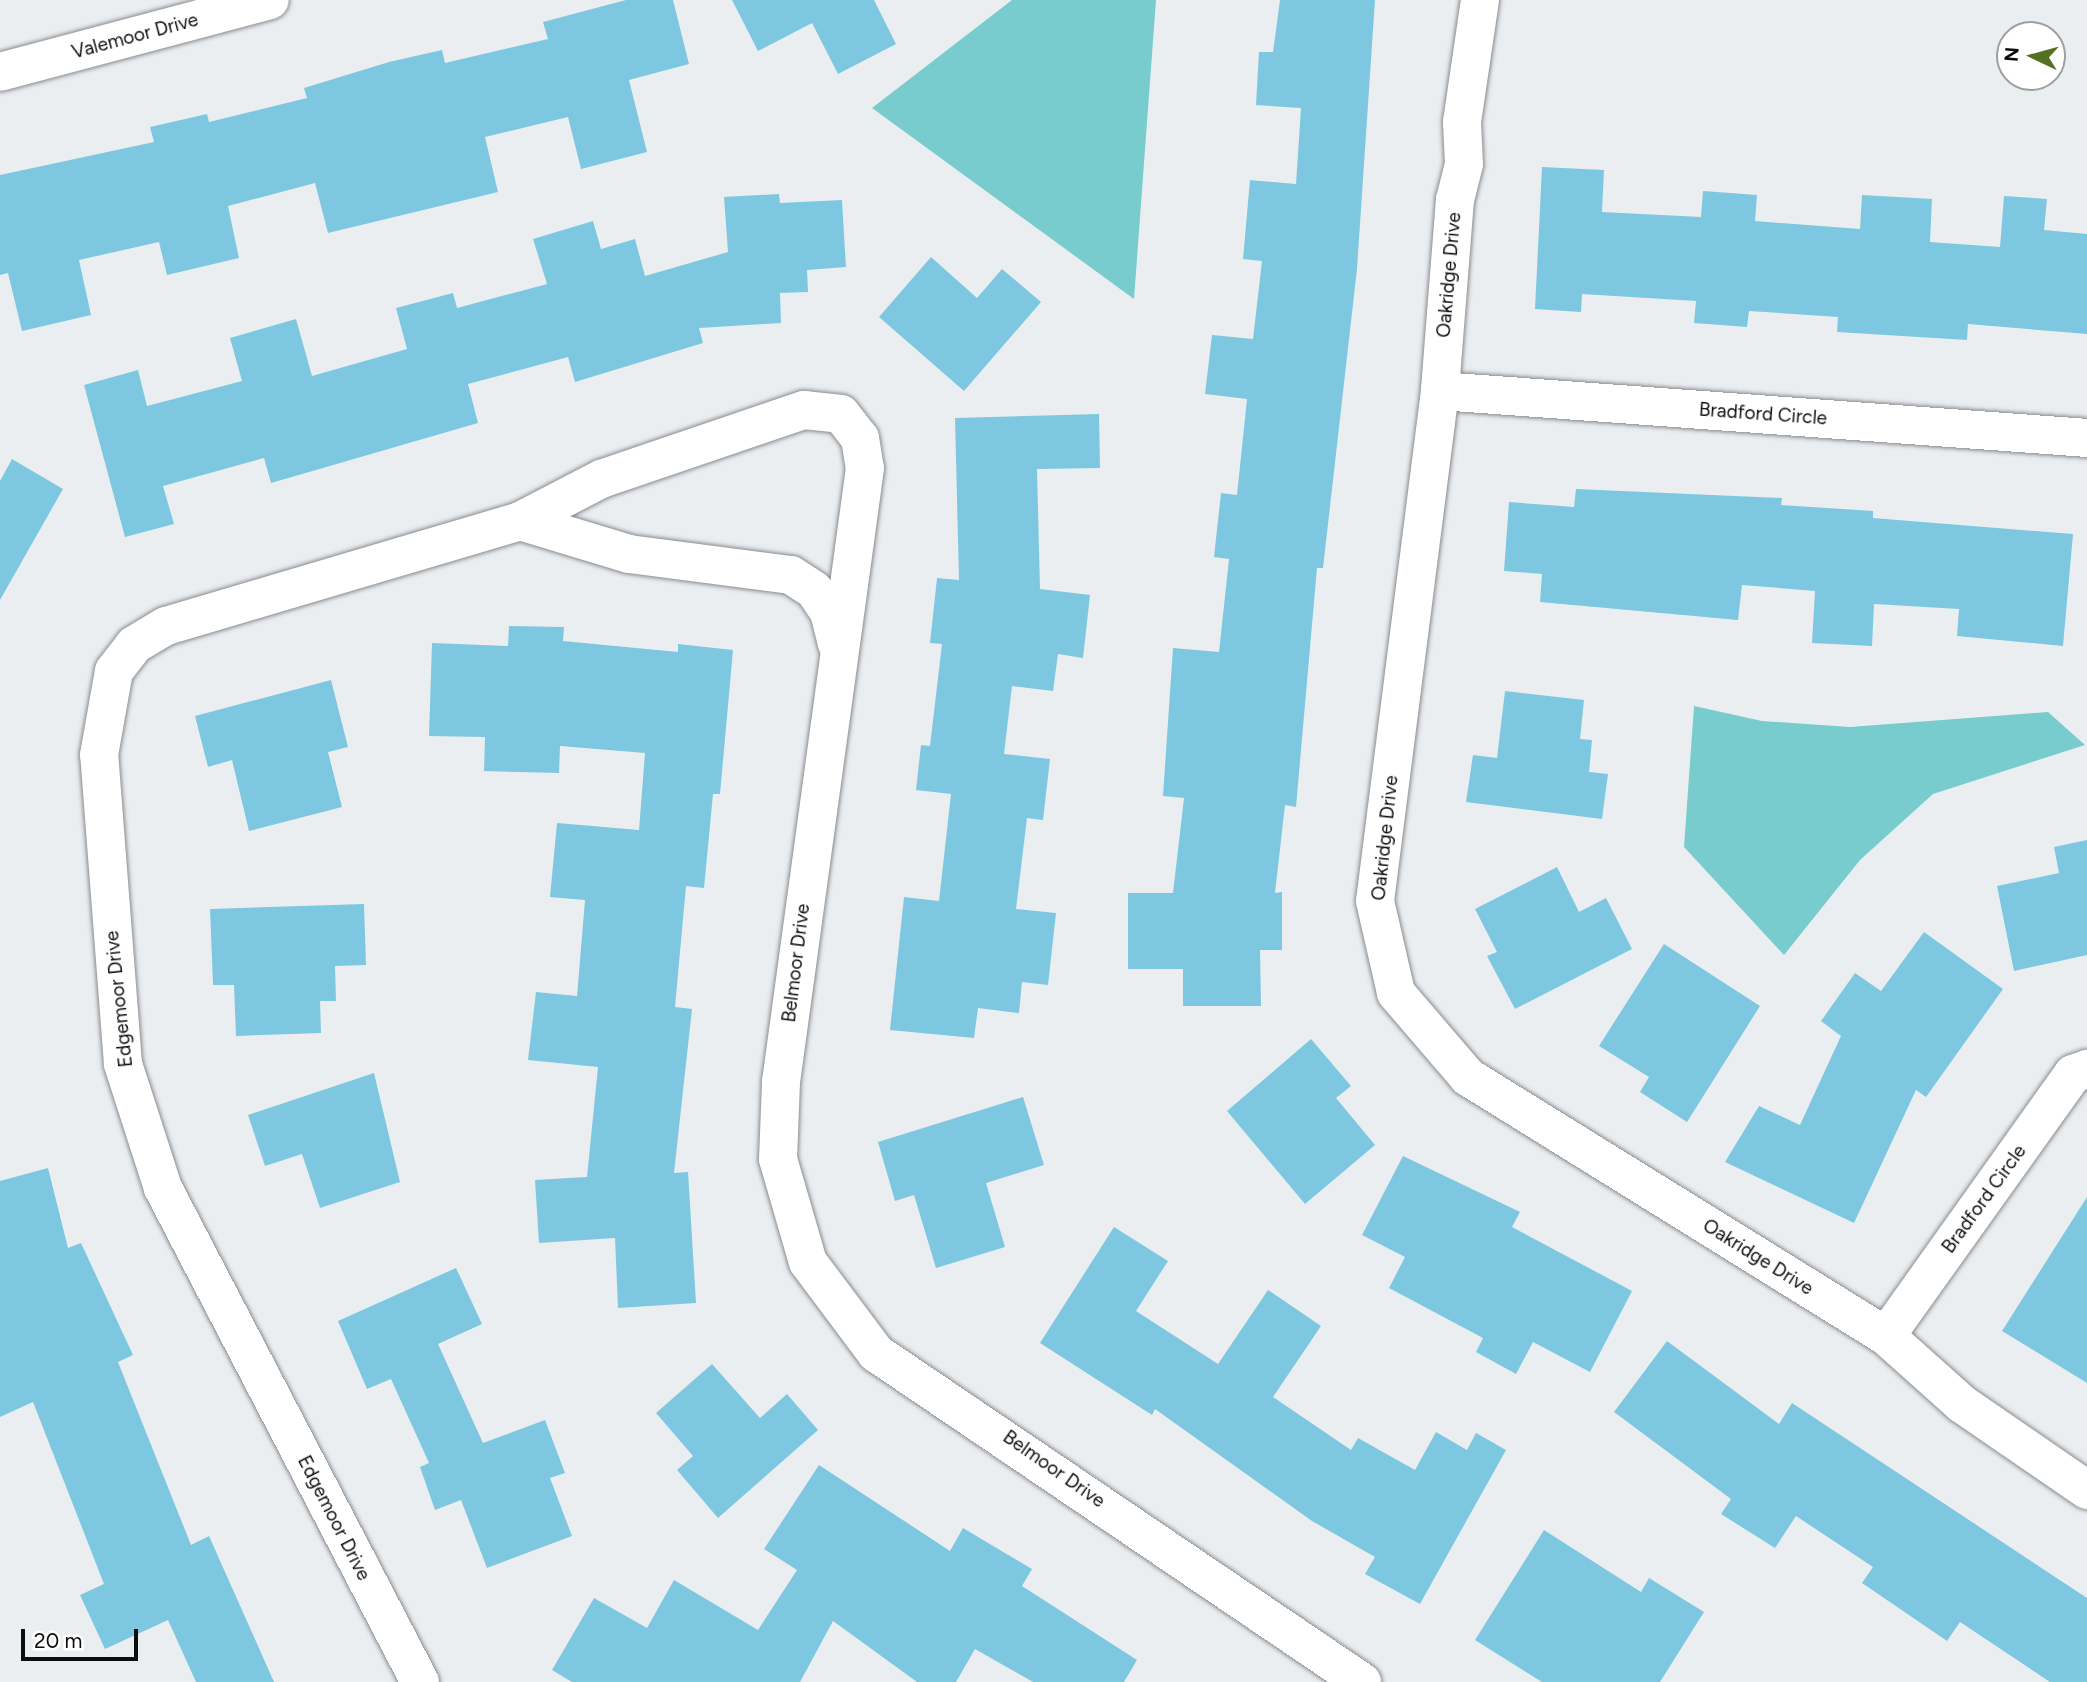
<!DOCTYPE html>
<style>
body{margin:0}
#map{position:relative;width:2087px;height:1682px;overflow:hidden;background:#ebeef1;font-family:Figtree,sans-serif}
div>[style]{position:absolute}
.water>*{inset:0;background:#78cccd}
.building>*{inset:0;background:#7dc8e0}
.roads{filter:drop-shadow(0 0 2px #898c8f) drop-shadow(0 0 2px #898c8f)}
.minor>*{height:38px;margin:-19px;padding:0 19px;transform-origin:19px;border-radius:19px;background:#fff}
span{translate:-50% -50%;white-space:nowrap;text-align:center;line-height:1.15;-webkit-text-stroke:7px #fff;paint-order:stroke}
.street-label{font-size:19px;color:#0c0e0e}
.north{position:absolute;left:1996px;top:21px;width:70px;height:70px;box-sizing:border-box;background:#fff;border:2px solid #9e9f9f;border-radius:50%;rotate:275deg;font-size:19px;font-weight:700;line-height:28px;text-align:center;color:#0c0e0e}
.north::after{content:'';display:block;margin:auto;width:24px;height:32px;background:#557023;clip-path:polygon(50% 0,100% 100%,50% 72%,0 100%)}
.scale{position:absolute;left:21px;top:1629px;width:117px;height:32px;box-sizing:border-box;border:4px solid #0c0e0e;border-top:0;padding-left:9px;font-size:21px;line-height:24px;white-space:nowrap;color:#0c0e0e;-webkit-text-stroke:5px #fff;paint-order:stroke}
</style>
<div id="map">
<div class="water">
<i style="clip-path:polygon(1012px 0,1156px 0,1134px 299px,872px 108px)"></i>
<i style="clip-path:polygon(1694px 706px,1762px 721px,1850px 727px,2048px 712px,2085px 745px,1933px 794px,1860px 860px,1784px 955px,1684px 847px)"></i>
</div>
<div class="building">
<i style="clip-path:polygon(626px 0,673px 0,689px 64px,629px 80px,647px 152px,581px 169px,568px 117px,485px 137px,498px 192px,328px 233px,315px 183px,228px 206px,239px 258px,167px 275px,159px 242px,79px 260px,91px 315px,22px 331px,8px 273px,0 275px,0 175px,154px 142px,150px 127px,207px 114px,209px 122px,307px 98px,304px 88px,389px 62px,442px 50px,445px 63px,548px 39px,543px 22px)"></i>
<i style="clip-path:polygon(732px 0,874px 0,896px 44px,838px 74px,812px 23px,758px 51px)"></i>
<i style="clip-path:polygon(1280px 0,1375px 0,1357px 269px,1323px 568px,1317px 568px,1296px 807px,1285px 805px,1275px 893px,1282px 892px,1282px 950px,1260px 950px,1261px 1006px,1183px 1006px,1183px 969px,1128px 969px,1128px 893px,1173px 893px,1184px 798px,1163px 796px,1173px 648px,1219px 652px,1229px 559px,1214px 557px,1221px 493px,1237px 495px,1247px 399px,1205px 394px,1212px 335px,1253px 339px,1262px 261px,1243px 259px,1250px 180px,1296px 184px,1301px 108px,1256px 105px,1259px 52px,1273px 52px)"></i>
<i style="clip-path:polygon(1542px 167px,1604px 170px,1602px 212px,1701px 217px,1703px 191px,1757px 195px,1755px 221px,1860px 229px,1862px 195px,1932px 199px,1930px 242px,2000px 247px,2004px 196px,2047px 199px,2044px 230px,2087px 234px,2087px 334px,1968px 324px,1967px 340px,1837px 332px,1838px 317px,1749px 311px,1747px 327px,1694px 323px,1696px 301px,1582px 294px,1581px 312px,1535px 309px)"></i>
<i style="clip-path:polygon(779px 194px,780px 203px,842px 200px,846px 267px,807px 270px,808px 292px,780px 293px,781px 323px,699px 328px,703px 343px,575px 382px,568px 357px,468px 384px,478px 423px,271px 483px,264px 458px,163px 486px,174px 524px,125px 537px,84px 385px,138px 370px,147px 406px,242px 381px,230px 338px,296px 319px,312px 376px,407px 349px,396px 308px,453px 293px,457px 308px,547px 284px,533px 239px,593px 221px,601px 249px,635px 239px,645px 276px,728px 252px,724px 197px)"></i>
<i style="clip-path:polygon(931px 257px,977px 298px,1002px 269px,1041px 302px,964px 391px,879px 317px)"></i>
<i style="clip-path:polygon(1099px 414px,1100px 468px,1037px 469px,1040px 589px,1090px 595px,1083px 658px,1058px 654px,1053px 691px,1012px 686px,1004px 754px,1050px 759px,1043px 820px,1027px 818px,1016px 909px,1056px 913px,1048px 985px,1022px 982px,1019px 1013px,978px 1008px,974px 1038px,890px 1030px,904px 897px,939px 901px,951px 794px,916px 790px,921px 745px,930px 746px,942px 644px,930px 643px,937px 578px,959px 580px,955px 418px)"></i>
<i style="clip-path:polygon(12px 459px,63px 489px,0 600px,0 481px)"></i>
<i style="clip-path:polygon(1576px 489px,1782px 498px,1781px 505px,1873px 511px,1873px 518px,2073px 534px,2063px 646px,1957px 636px,1959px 609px,1874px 604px,1872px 646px,1812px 643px,1815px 591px,1742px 585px,1738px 620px,1540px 602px,1542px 574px,1504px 571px,1509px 502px,1574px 507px)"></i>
<i style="clip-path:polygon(509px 626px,564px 627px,563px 641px,678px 652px,678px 644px,733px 650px,720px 794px,713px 794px,704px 888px,686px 886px,675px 1007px,692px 1009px,674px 1173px,688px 1172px,696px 1303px,618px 1308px,615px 1238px,539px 1243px,535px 1180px,587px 1177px,598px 1067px,528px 1060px,536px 992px,577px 996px,585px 900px,550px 897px,557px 823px,639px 830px,645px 753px,560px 746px,559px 773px,484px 771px,485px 737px,429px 736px,432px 643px,508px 646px)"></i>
<i style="clip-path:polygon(331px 680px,348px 747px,328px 752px,342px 807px,249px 831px,232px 760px,208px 767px,195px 716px)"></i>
<i style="clip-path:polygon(1505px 691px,1584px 700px,1580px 739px,1592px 740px,1589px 772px,1608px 774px,1602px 819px,1466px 802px,1473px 755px,1497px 758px)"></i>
<i style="clip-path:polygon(2087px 840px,2087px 955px,2014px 971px,1997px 886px,2059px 873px,2054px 847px)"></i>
<i style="clip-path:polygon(1557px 867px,1579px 912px,1606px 898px,1632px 949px,1515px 1009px,1487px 956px,1497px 952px,1475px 909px)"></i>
<i style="clip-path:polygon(364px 904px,366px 965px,335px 966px,336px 1001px,320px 1001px,321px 1033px,236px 1036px,234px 985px,213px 985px,210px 909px)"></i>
<i style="clip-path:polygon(1924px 932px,2003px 989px,1926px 1097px,1916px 1090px,1854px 1223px,1725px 1162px,1759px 1106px,1800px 1125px,1841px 1036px,1821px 1021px,1855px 973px,1881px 991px)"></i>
<i style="clip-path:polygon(1664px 944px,1760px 1006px,1687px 1122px,1640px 1092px,1649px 1077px,1599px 1046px)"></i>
<i style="clip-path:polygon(1311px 1039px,1351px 1086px,1336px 1098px,1375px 1145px,1305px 1204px,1227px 1111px)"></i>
<i style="clip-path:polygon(374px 1073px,400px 1182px,320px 1208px,302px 1154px,265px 1166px,248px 1115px)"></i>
<i style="clip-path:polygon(1023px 1097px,1044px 1165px,986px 1183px,1005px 1247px,936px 1268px,914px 1195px,895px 1201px,878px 1142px)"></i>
<i style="clip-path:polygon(1403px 1156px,1520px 1212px,1512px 1227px,1632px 1291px,1590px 1372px,1533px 1342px,1516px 1374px,1476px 1352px,1483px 1338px,1389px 1288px,1405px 1257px,1362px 1235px)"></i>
<i style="clip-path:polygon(48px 1168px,68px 1248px,81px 1243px,133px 1355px,118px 1362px,191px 1545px,209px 1536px,274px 1682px,196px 1682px,168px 1620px,105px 1649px,80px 1595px,104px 1584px,33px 1402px,0 1417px,0 1181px)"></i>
<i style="clip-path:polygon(2087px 1197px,2087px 1383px,2002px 1331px)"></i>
<i style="clip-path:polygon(1114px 1227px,1168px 1261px,1136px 1311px,1218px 1364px,1268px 1290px,1321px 1326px,1273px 1397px,1351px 1450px,1358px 1438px,1415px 1470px,1436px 1432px,1467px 1450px,1476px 1433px,1506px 1450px,1420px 1604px,1365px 1574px,1375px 1557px,1312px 1521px,1155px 1409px,1152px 1415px,1040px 1343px)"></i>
<i style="clip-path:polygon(456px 1268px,482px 1324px,438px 1344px,483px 1443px,545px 1420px,565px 1473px,550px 1478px,572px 1536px,487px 1568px,461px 1500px,435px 1510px,420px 1467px,429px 1463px,391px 1379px,367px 1389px,338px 1321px)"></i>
<i style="clip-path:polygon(1667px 1341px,1779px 1424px,1792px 1403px,2087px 1598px,2087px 1682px,2050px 1682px,1960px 1622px,1947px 1641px,1862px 1583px,1873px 1567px,1796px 1516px,1775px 1548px,1721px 1514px,1731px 1499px,1614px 1412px)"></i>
<i style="clip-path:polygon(712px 1364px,760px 1418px,787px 1394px,818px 1430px,718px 1518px,677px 1470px,693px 1456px,656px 1413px)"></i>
<i style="clip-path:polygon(819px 1465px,950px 1551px,963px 1528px,1032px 1569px,1022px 1586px,1137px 1660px,1124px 1682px,1033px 1682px,975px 1649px,956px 1682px,917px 1682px,833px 1621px,800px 1682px,572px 1682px,552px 1670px,594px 1598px,647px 1628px,674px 1580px,758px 1630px,797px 1570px,764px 1549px)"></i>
<i style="clip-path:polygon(1544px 1530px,1641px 1592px,1649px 1578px,1704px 1612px,1660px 1682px,1542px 1682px,1475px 1640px)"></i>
</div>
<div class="roads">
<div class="minor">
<i style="left:1480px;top:0;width:123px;rotate:98.4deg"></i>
<i style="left:1462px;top:122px;width:42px;rotate:87.3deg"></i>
<i style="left:1464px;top:164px;width:36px;rotate:104deg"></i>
<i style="left:1455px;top:199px;width:193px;rotate:94.5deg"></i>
<i style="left:1440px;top:391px;width:514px;rotate:97.26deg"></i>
<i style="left:1375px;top:901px;width:94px;rotate:77.1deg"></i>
<i style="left:1396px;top:993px;width:111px;rotate:49.4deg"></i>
<i style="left:1468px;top:1077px;width:492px;rotate:31.8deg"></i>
<i style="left:1886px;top:1336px;width:102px;rotate:41.8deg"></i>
<i style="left:1962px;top:1404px;width:152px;rotate:34.5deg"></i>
<i style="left:0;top:72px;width:279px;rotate:-14.9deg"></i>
<i style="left:1440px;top:391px;width:649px;rotate:4.15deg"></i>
<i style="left:520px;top:521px;width:114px;rotate:16.8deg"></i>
<i style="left:629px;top:554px;width:163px;rotate:7.4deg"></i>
<i style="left:791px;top:575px;width:27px;rotate:33deg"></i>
<i style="left:814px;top:590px;width:27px;rotate:56deg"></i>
<i style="left:829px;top:612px;width:33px;rotate:76deg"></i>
<i style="left:1886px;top:1336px;width:322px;rotate:-54.5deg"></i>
<i style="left:2073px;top:1074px;width:15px;rotate:-20deg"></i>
<i style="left:420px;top:1682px;width:557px;rotate:-117.49deg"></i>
<i style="left:163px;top:1188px;width:130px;rotate:-107.9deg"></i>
<i style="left:123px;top:1064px;width:310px;rotate:-94.4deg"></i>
<i style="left:99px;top:755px;width:85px;rotate:-79.9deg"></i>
<i style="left:114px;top:671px;width:33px;rotate:-52deg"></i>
<i style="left:134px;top:645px;width:37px;rotate:-31deg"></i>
<i style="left:166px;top:626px;width:369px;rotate:-16.5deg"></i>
<i style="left:520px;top:521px;width:91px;rotate:-27.4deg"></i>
<i style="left:601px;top:479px;width:214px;rotate:-18.8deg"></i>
<i style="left:804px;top:410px;width:37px;rotate:6deg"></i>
<i style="left:841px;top:414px;width:31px;rotate:52deg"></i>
<i style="left:860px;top:438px;width:30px;rotate:81deg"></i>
<i style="left:865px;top:468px;width:620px;rotate:97.79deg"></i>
<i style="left:781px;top:1082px;width:77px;rotate:92.2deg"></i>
<i style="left:778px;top:1159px;width:107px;rotate:73.8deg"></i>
<i style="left:808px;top:1262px;width:114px;rotate:53.2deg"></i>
<i style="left:876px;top:1353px;width:587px;rotate:34.1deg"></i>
</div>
</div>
<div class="street-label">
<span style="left:135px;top:36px;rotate:-15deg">Valemoor Drive</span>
<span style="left:1449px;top:275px;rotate:-85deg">Oakridge Drive</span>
<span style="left:1763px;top:414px;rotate:4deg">Bradford Circle</span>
<span style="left:1385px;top:838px;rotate:-84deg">Oakridge Drive</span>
<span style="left:796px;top:963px;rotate:-83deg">Belmoor Drive</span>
<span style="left:119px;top:999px;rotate:-96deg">Edgemoor Drive</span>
<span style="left:1984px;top:1199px;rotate:-54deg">Bradford Circle</span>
<span style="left:1758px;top:1257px;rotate:32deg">Oakridge Drive</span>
<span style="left:1054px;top:1469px;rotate:35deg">Belmoor Drive</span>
<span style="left:334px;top:1518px;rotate:63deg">Edgemoor Drive</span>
</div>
<div class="north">N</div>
<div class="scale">20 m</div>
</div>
